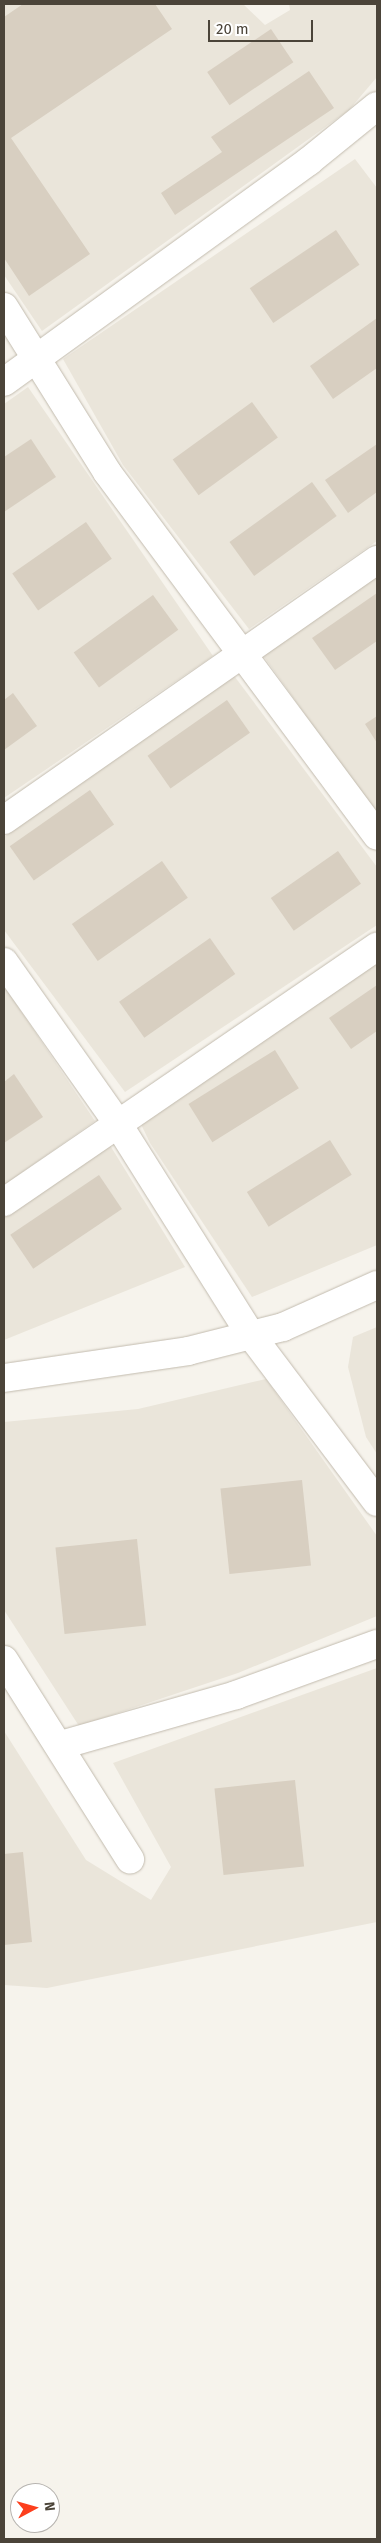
<!DOCTYPE html>
<style>
body{margin:0}
#map{position:relative;width:381px;height:2543px;overflow:hidden;background:#f6f3ec;font-family:"Fira Sans",sans-serif}
div>[style]{position:absolute}
.residential>*{inset:0;background:#eae5da}
.building>*{inset:0;background:#d8cfc1;transform-origin:0 0}
.roads{filter:drop-shadow(0 0 1px #c2bbae) drop-shadow(0 0 1px #c2bbae)}
.minor>*{height:28px;margin:-14px;padding:0 14px;transform-origin:14px;border-radius:14px;background:#fff}
span{translate:-50% -50%;white-space:nowrap;text-align:center;line-height:1.15;-webkit-text-stroke:4px #fff;paint-order:stroke}
.frame{position:absolute;inset:0;border:5px solid #4b4439;pointer-events:none}
.north{position:absolute;left:10px;top:2483px;width:50px;height:50px;box-sizing:border-box;background:#fff;border:1px solid #b7b4b0;border-radius:50%;rotate:84deg;font-size:14px;font-weight:700;line-height:20px;text-align:center;color:#4b4439}
.north::after{content:'';display:block;margin:auto;width:18px;height:22px;background:#fc3f1d;clip-path:polygon(50% 0,100% 100%,50% 72%,0 100%)}
.scale{position:absolute;left:208px;top:20px;width:105px;height:22px;box-sizing:border-box;border:2px solid #4b4439;border-top:0;padding-left:6px;font-size:15px;line-height:18px;white-space:nowrap;color:#4b4439;-webkit-text-stroke:4px #fff;paint-order:stroke}
</style>
<div id="map">
<div class="residential">
<i style="clip-path:polygon(4px 4px,243px 4px,265px 25px,290px 10px,289px 4px,377px 4px,377px 77px,349px 110px,42px 331px,4px 275px)"></i>
<i style="clip-path:polygon(355px 159px,377px 188px,377px 541px,249px 629px,123px 465px,63px 359px)"></i>
<i style="clip-path:polygon(28px 387px,213px 656px,4px 798px,4px 404px)"></i>
<i style="clip-path:polygon(377px 575px,377px 815px,262px 654px)"></i>
<i style="clip-path:polygon(232px 673px,377px 867px,377px 925px,125px 1092px,4px 930px,4px 837px)"></i>
<i style="clip-path:polygon(377px 959px,377px 1245px,252px 1297px,150px 1143px,138px 1118px)"></i>
<i style="clip-path:polygon(4px 986px,95px 1121px,4px 1185px)"></i>
<i style="clip-path:polygon(108px 1142px,185px 1267px,4px 1340px,4px 1215px)"></i>
<i style="clip-path:polygon(377px 1327px,377px 1454px,366px 1437px,348px 1367px,353px 1337px)"></i>
<i style="clip-path:polygon(266px 1379px,377px 1536px,377px 1616px,238px 1673px,79px 1726px,4px 1610px,4px 1422px,138px 1409px)"></i>
<i style="clip-path:polygon(377px 1668px,377px 1922px,47px 1988px,4px 1985px,4px 1731px,86px 1860px,151px 1900px,171px 1867px,113px 1763px)"></i>
</div>
<div class="building">
<i style="clip-path:polygon(23px 4px,155px 4px,172px 29px,11px 138px,90px 254px,29px 296px,4px 258px,4px 17px)"></i>
<i style="left:271px;top:29px;width:40px;height:77px;rotate:56deg"></i>
<i style="clip-path:polygon(309px 71px,334px 108px,175px 215px,161px 193px,222px 152px,211px 137px)"></i>
<i style="left:336px;top:230px;width:42px;height:104px;rotate:56deg"></i>
<i style="clip-path:polygon(377px 318px,377px 368px,333px 399px,310px 366px)"></i>
<i style="left:252px;top:402px;width:44px;height:98px;rotate:54deg"></i>
<i style="clip-path:polygon(31px 439px,56px 477px,4px 512px,4px 457px)"></i>
<i style="clip-path:polygon(377px 444px,377px 492px,348px 513px,325px 480px)"></i>
<i style="left:312px;top:482px;width:42px;height:102px;rotate:54deg"></i>
<i style="left:86px;top:522px;width:45px;height:90px;rotate:55deg"></i>
<i style="clip-path:polygon(377px 593px,377px 641px,335px 670px,312px 638px)"></i>
<i style="left:153px;top:595px;width:43px;height:98px;rotate:54deg"></i>
<i style="clip-path:polygon(13px 693px,37px 726px,4px 750px,4px 700px)"></i>
<i style="left:227px;top:700px;width:40px;height:97px;rotate:55deg"></i>
<i style="clip-path:polygon(377px 716px,377px 743px,365px 724px)"></i>
<i style="left:90px;top:790px;width:42px;height:98px;rotate:55deg"></i>
<i style="left:338px;top:851px;width:40px;height:82px;rotate:55deg"></i>
<i style="left:162px;top:861px;width:45px;height:110px;rotate:55deg"></i>
<i style="left:210px;top:938px;width:44px;height:111px;rotate:55deg"></i>
<i style="clip-path:polygon(377px 985px,377px 1031px,351px 1049px,329px 1018px)"></i>
<i style="left:275px;top:1050px;width:45px;height:102px;rotate:58deg"></i>
<i style="clip-path:polygon(14px 1074px,43px 1117px,4px 1143px,4px 1082px)"></i>
<i style="left:330px;top:1140px;width:41px;height:98px;rotate:58deg"></i>
<i style="left:99px;top:1175px;width:41px;height:107px;rotate:56deg"></i>
<i style="left:302px;top:1480px;width:86px;height:82px;rotate:84deg"></i>
<i style="left:137px;top:1539px;width:87px;height:82px;rotate:84deg"></i>
<i style="left:295px;top:1780px;width:87px;height:81px;rotate:84deg"></i>
<i style="clip-path:polygon(23px 1852px,32px 1942px,4px 1945px,4px 1854px)"></i>
</div>
<div class="roads">
<div class="minor">
<i style="left:4px;top:307px;width:195px;rotate:58deg"></i>
<i style="left:107px;top:472px;width:453px;rotate:53.4deg"></i>
<i style="left:4px;top:382px;width:377px;rotate:-35.9deg"></i>
<i style="left:309px;top:161px;width:87px;rotate:-39deg"></i>
<i style="left:4px;top:820px;width:455px;rotate:-34.9deg"></i>
<i style="left:4px;top:962px;width:194px;rotate:54.8deg"></i>
<i style="left:116px;top:1121px;width:253px;rotate:57.8deg"></i>
<i style="left:251px;top:1335px;width:209px;rotate:53deg"></i>
<i style="left:4px;top:1202px;width:452px;rotate:-34.4deg"></i>
<i style="left:4px;top:1378px;width:186px;rotate:-8.3deg"></i>
<i style="left:188px;top:1351px;width:98px;rotate:-14.2deg"></i>
<i style="left:283px;top:1327px;width:103px;rotate:-24.1deg"></i>
<i style="left:4px;top:1660px;width:236px;rotate:57.7deg"></i>
<i style="left:61px;top:1745px;width:182px;rotate:-15.9deg"></i>
<i style="left:236px;top:1695px;width:150px;rotate:-19.9deg"></i>
</div>
</div>
<div class="frame"></div>
<div class="north">N</div>
<div class="scale">20 m</div>
</div>
